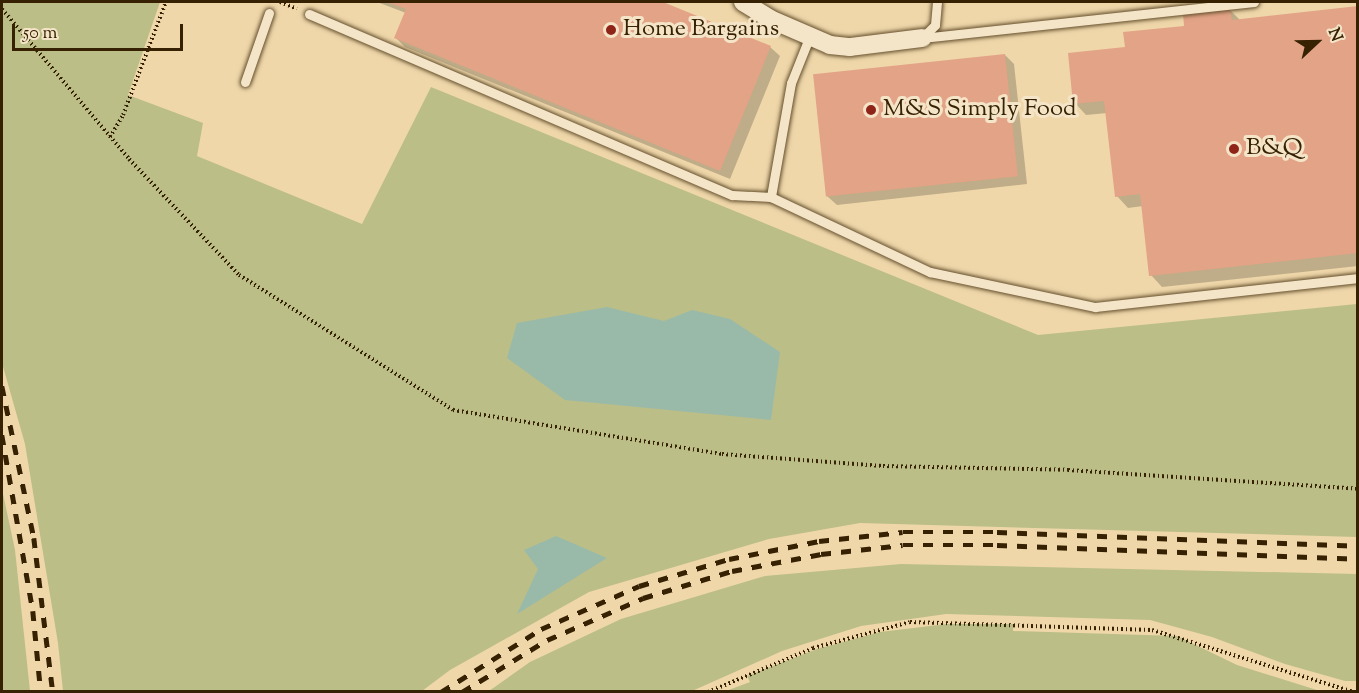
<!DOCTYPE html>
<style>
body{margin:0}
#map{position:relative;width:1359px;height:693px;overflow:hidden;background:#efd7aa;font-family:"Sorts Mill Goudy",serif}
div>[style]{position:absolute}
.green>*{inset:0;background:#bbbe87}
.water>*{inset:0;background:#9abaa9}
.shadow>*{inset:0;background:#0003}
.building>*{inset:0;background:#e3a386;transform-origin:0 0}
.path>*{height:4px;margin-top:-2px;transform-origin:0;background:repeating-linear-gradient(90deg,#362203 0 1.5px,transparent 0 4.5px)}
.roads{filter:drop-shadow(0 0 2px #644f2d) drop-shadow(0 0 2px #644f2d)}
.lane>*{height:9px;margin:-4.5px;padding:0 4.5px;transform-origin:4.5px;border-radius:4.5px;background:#f5e5c8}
.street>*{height:18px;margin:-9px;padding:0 9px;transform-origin:9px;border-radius:9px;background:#f5e5c8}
.rail>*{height:4.5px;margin-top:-2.25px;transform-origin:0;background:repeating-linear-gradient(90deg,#362203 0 10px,transparent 0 20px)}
.dots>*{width:16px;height:16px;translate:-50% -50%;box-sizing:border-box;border:3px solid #f5e5c8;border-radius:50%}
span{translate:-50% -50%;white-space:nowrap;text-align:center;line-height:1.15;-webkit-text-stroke:6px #f5e5c8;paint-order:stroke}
.poi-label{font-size:24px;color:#362203}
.left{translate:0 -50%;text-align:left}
.frame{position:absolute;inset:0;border:3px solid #362203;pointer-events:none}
.north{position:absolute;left:1287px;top:12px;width:60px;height:60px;-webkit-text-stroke:4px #f5e5c8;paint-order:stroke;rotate:68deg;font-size:16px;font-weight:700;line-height:24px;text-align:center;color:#362203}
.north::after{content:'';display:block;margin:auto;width:21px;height:27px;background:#362203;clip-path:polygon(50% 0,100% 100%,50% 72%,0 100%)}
.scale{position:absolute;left:12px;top:24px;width:171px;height:27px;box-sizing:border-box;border:3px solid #362203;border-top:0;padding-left:8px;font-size:18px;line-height:21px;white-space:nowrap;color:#362203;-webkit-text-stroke:4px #f5e5c8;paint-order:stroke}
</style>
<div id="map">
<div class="green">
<i style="clip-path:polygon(2px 2px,160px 2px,128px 95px,203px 123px,197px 156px,362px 224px,431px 87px,1038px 335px,1357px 304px,1357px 537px,860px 523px,769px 539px,589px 592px,450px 670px,422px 691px,63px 691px,58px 643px,25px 444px,2px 363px)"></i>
<i style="clip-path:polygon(2px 489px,15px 550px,30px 691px,2px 691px)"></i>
<i style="clip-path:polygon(901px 564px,1357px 574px,1357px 681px,1345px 681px,1285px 664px,1212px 637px,1150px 620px,946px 614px,861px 626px,782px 651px,692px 691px,489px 691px,530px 662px,621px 619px,765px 576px)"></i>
<i style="clip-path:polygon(947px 624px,1013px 624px,1013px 631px,1177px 636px,1237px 665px,1320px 691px,726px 691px,750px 682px,747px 676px,817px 649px,880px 632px)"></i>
</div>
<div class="water">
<i style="clip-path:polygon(607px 307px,664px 321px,692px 310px,730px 319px,780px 352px,771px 420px,565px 400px,507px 358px,517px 323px)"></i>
<i style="clip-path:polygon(556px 536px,607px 558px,517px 614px,538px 569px,524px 550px)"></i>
</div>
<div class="shadow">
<i style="clip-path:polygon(377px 2px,659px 2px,770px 47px,780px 56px,730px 179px,405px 47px,396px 38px,406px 13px)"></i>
<i style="clip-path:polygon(1358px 8px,1358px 266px,1162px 287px,1151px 275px,1143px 206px,1128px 208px,1117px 196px,1107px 113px,1086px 115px,1075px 103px,1186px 27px,1230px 10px,1241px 21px)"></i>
<i style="clip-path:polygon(1005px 55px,1014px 64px,1027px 184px,837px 205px,827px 196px)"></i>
</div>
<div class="building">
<i style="clip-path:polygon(387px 2px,663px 2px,771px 46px,720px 171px,394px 38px,406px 9px)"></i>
<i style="clip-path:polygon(1358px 6px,1358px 253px,1149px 276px,1140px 194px,1115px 197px,1104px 101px,1073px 104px,1068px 53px,1125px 47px,1123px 32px,1184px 26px,1183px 13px,1230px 8px,1232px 20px)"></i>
<i style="left:1005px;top:54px;width:123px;height:193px;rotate:84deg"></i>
</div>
<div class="path">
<i style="left:280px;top:2px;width:18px;rotate:22deg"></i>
<i style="left:2px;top:9px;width:197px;rotate:49.7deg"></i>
<i style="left:129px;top:159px;width:160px;rotate:46.5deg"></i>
<i style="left:239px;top:275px;width:253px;rotate:32.2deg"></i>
<i style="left:453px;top:410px;width:273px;rotate:9.3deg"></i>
<i style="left:722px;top:454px;width:161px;rotate:4.3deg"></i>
<i style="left:883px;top:466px;width:185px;rotate:1.2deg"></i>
<i style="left:1068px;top:470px;width:291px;rotate:3.7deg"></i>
<i style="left:110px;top:137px;width:26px;rotate:-59deg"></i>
<i style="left:123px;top:115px;width:121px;rotate:-69.2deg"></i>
<i style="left:708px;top:692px;width:114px;rotate:-22.7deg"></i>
<i style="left:813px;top:648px;width:100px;rotate:-15deg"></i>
<i style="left:910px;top:622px;width:242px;rotate:1.9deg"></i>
<i style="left:1152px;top:630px;width:210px;rotate:17.1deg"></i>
</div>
<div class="roads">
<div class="lane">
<i style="left:937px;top:2px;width:23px;rotate:95deg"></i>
<i style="left:935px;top:25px;width:18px;rotate:135deg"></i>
<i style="left:922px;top:38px;width:334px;rotate:-6.2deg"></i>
<i style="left:309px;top:14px;width:460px;rotate:23.2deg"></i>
<i style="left:732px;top:195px;width:39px;rotate:3deg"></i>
<i style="left:809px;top:38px;width:48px;rotate:111.8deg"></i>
<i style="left:791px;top:83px;width:116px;rotate:100deg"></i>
<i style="left:771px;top:197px;width:176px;rotate:25.3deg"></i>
<i style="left:930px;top:272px;width:169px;rotate:12deg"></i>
<i style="left:1095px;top:307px;width:265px;rotate:-6.3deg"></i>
<i style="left:245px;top:82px;width:73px;rotate:-70.8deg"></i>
</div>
<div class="street">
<i style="left:743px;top:2px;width:32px;rotate:32deg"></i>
<i style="left:770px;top:19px;width:65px;rotate:23.4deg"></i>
<i style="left:830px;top:45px;width:20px;rotate:6deg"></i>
<i style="left:850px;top:47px;width:73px;rotate:-7.1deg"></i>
</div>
</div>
<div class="rail">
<i style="left:2px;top:386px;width:155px;rotate:78.1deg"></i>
<i style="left:34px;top:538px;width:155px;rotate:83deg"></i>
<i style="left:2px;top:435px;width:179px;rotate:80deg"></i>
<i style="left:33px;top:611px;width:81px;rotate:84.4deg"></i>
<i style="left:441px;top:692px;width:118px;rotate:-32.2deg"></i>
<i style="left:541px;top:629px;width:107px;rotate:-23.7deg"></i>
<i style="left:639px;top:586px;width:94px;rotate:-16.7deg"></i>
<i style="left:729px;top:559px;width:92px;rotate:-11.3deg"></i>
<i style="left:819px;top:541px;width:84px;rotate:-6.1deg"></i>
<i style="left:903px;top:532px;width:94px"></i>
<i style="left:997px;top:532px;width:361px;rotate:2.2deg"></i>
<i style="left:462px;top:692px;width:100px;rotate:-31.5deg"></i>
<i style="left:547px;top:640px;width:105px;rotate:-23.6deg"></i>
<i style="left:643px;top:598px;width:93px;rotate:-16.9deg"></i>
<i style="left:732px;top:571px;width:91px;rotate:-10.8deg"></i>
<i style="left:821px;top:554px;width:82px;rotate:-6.3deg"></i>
<i style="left:903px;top:545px;width:94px"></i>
<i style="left:997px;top:545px;width:361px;rotate:2.2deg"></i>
</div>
<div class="dots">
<i style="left:611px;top:30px;background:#8f2418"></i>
<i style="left:871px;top:110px;background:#8f2418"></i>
<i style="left:1234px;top:149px;background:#8f2418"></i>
</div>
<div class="poi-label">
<span class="left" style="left:623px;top:30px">Home Bargains</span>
<span class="left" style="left:883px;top:110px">M&amp;S Simply Food</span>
<span class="left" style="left:1246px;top:149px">B&amp;Q</span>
</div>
<div class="frame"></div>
<div class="north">N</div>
<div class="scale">50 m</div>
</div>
